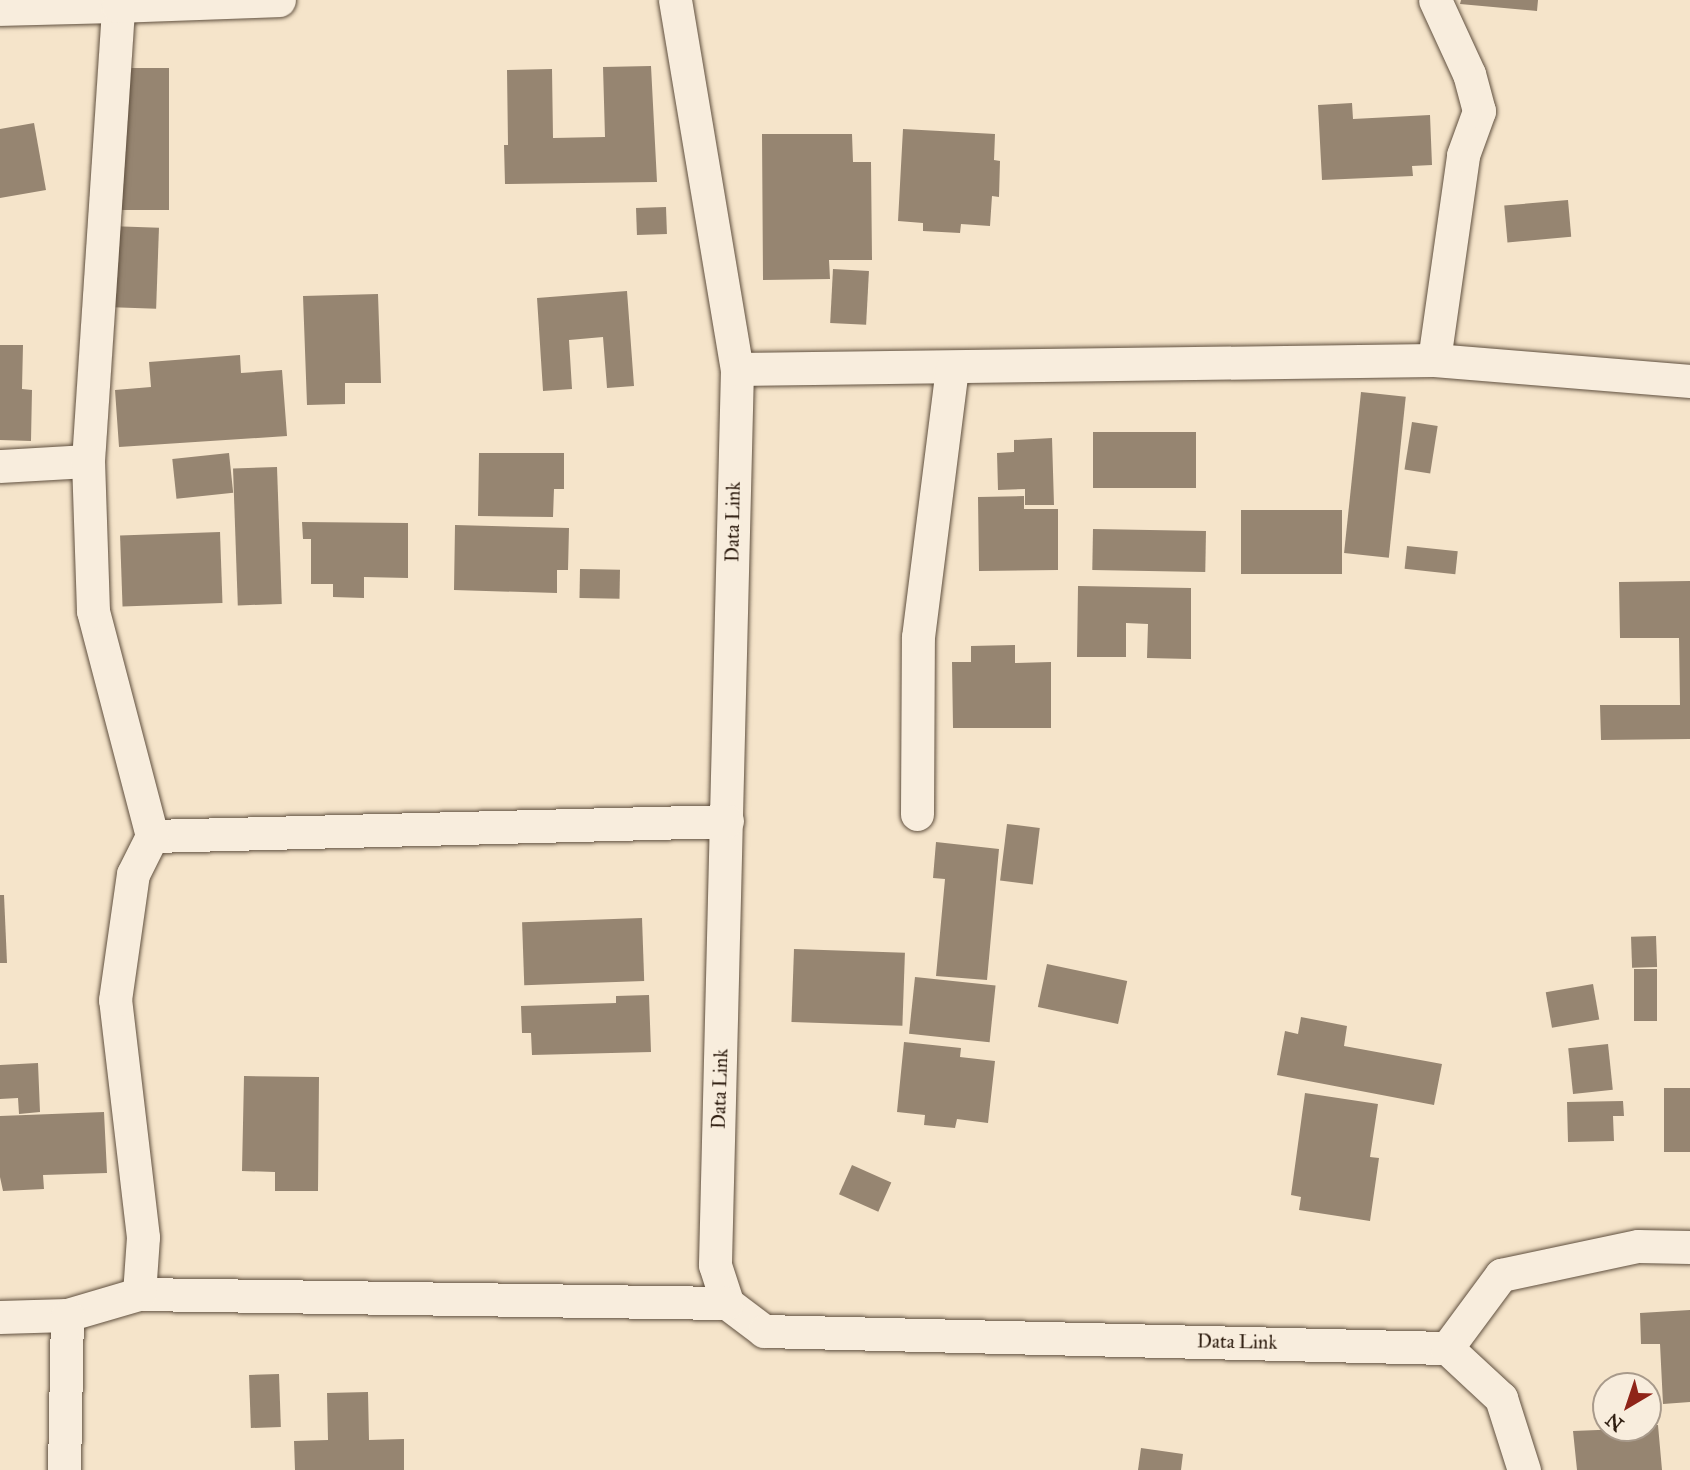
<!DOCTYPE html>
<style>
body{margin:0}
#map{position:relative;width:1690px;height:1470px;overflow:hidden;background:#f5e4ca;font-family:"IM FELL Great Primer",serif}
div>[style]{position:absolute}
.building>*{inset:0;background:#968571;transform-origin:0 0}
.roads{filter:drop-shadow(0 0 2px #60503f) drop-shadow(0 0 2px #60503f)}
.minor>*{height:33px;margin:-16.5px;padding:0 16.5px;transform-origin:16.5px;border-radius:16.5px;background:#f8eddd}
span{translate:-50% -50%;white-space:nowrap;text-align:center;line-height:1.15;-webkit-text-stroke:5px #f8eddd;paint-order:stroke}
.street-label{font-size:19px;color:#2f1e11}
.north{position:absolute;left:1592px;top:1372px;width:70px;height:70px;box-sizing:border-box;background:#f8eddd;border:2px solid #a89a8b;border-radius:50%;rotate:219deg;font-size:19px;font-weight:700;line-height:28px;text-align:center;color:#2f1e11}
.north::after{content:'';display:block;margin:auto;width:24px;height:32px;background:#8f2418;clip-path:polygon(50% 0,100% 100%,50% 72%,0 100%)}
</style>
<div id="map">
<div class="building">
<i style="clip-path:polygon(1461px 0,1538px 0,1537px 11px,1460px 4px)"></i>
<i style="clip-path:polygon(651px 66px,657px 182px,505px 184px,504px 145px,508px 145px,507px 70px,552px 69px,553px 138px,605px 137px,603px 67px)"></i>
<i style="left:122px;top:68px;width:47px;height:142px"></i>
<i style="clip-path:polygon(1352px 103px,1353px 119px,1430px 115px,1432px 165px,1412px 166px,1413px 176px,1322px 180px,1318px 105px)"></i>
<i style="clip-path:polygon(34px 123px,46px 190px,0 198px,0 129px)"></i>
<i style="clip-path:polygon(903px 129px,995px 134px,994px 160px,1000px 161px,999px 197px,992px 196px,990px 226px,961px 224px,960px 233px,923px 231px,923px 223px,898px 221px)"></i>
<i style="clip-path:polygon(762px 134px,852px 134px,853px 162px,871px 162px,872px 260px,829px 260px,830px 279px,763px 280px)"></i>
<i style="left:1568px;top:200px;width:37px;height:64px;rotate:85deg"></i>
<i style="left:666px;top:207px;width:27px;height:30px;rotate:88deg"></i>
<i style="left:109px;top:226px;width:50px;height:81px;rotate:2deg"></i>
<i style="left:833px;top:269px;width:36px;height:54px;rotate:3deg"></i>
<i style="clip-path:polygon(627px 291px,634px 386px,607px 388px,603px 337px,569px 340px,572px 389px,543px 391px,537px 298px)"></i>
<i style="clip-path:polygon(378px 294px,381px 383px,345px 383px,345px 404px,307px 405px,303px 296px)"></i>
<i style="clip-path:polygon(0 345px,23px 345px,22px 389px,32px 390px,31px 441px,0 440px)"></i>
<i style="clip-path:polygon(240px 355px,241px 373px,282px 370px,287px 436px,119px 447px,115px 390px,151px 387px,149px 362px)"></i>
<i style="left:1361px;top:392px;width:45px;height:162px;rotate:6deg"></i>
<i style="left:1412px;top:422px;width:26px;height:48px;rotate:9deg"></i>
<i style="left:1196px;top:432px;width:56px;height:103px;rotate:90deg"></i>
<i style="clip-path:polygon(1052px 438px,1054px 505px,1025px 505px,1025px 489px,998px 490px,997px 453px,1014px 452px,1014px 440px)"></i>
<i style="left:229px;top:453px;width:40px;height:57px;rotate:84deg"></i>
<i style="clip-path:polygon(479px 453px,564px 453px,564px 489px,554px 489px,553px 517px,478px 516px)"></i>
<i style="left:277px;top:467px;width:137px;height:44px;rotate:88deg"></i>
<i style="clip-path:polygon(1024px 496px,1024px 509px,1058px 509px,1058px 570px,979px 571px,978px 497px)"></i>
<i style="left:1241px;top:510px;width:101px;height:64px"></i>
<i style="clip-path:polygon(302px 522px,408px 523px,408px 578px,364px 577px,364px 598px,333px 597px,333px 584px,311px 584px,311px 539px,303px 539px)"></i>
<i style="clip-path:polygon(455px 525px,569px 528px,568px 570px,557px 570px,557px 593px,454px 590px)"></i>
<i style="left:1093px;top:529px;width:113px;height:41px;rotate:1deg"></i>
<i style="left:220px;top:532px;width:71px;height:100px;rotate:88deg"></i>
<i style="left:1407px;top:546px;width:51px;height:23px;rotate:6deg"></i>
<i style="left:580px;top:569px;width:40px;height:29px;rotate:1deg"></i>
<i style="clip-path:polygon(1690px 581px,1690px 739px,1601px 740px,1600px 705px,1680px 705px,1679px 638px,1620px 638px,1619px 582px)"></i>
<i style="clip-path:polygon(1078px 586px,1191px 588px,1191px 659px,1147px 658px,1148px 624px,1126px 623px,1126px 657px,1077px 657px)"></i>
<i style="clip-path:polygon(1015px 645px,1015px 663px,1051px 662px,1051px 728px,953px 728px,952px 662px,971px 662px,971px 646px)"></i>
<i style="left:1007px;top:824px;width:33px;height:57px;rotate:7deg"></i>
<i style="clip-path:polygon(936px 842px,999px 849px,987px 980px,936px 976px,945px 879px,933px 878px)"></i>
<i style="clip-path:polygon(0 895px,4px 895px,7px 963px,0 963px)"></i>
<i style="left:642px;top:918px;width:63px;height:120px;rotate:88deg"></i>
<i style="left:1656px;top:936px;width:31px;height:25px;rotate:88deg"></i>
<i style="left:794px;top:949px;width:111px;height:73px;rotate:2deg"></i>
<i style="left:1047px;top:964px;width:82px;height:44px;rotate:12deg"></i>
<i style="left:1634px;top:969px;width:23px;height:52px"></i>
<i style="left:915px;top:977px;width:81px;height:57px;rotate:6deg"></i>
<i style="left:1593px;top:984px;width:36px;height:48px;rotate:80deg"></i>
<i style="clip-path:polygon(649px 995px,651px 1052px,532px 1055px,531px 1033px,522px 1033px,521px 1006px,616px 1003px,616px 996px)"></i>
<i style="clip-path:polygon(1301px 1017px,1347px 1026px,1344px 1046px,1442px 1064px,1434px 1105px,1277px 1075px,1285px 1031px,1298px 1034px)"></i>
<i style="clip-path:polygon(904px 1042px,961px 1048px,960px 1057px,995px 1061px,988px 1123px,957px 1119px,955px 1128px,924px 1125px,925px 1115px,897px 1112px)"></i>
<i style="left:1608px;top:1044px;width:46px;height:40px;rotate:84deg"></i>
<i style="clip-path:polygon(38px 1063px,40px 1112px,19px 1114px,18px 1098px,0 1099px,0 1065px)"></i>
<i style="clip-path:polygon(244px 1076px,319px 1077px,318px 1191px,275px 1191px,275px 1172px,242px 1171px)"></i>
<i style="left:1690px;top:1088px;width:64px;height:26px;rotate:90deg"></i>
<i style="clip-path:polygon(1305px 1093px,1378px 1104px,1370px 1157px,1379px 1158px,1370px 1221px,1299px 1210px,1301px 1197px,1291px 1195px)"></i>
<i style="clip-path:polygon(1623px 1101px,1624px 1116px,1613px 1116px,1614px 1141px,1568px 1142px,1567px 1102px)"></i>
<i style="clip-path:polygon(104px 1112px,107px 1173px,43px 1175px,44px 1189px,3px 1191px,0 1177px,0 1116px)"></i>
<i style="left:852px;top:1165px;width:43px;height:32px;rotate:24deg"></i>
<i style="clip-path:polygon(1690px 1310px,1690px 1402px,1663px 1404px,1660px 1344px,1641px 1344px,1640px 1313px)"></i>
<i style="left:279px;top:1374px;width:53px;height:30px;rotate:88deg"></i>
<i style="clip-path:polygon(368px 1392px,369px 1440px,404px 1439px,404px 1470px,295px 1470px,294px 1441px,328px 1440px,327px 1393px)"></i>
<i style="clip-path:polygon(1648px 1425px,1658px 1425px,1662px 1470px,1577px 1470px,1573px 1431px,1648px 1428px)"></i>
<i style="clip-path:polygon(1141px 1448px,1183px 1454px,1181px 1470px,1138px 1470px)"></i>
</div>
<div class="roads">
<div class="minor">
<i style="left:675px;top:0;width:374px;rotate:80.5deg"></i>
<i style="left:737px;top:369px;width:896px;rotate:91.41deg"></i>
<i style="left:715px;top:1265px;width:40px;rotate:72deg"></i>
<i style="left:727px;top:1303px;width:46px;rotate:37.1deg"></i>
<i style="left:764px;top:1331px;width:683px;rotate:1.43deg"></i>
<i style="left:1447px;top:1348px;width:74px;rotate:42.8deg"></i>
<i style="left:1501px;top:1398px;width:76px;rotate:72.3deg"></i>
<i style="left:0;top:9px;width:118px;rotate:-1.5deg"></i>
<i style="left:1434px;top:360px;width:207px;rotate:-81.9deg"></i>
<i style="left:1463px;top:155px;width:47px;rotate:-70deg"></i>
<i style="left:1479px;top:111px;width:38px;rotate:-105deg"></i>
<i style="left:1469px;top:74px;width:81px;rotate:-114.7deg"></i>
<i style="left:737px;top:369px;width:697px;rotate:-0.74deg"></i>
<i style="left:1434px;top:360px;width:257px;rotate:4.7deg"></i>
<i style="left:0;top:466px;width:88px;rotate:-3.3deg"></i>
<i style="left:88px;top:461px;width:456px;rotate:-86.2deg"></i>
<i style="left:118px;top:6px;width:161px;rotate:-2.1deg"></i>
<i style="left:917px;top:814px;width:177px;rotate:-89.7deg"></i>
<i style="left:918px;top:637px;width:271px;rotate:-82.8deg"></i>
<i style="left:152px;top:836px;width:575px;rotate:-1.49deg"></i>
<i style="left:139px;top:1294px;width:588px;rotate:0.88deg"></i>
<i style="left:0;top:1317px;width:67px;rotate:-1.7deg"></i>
<i style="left:67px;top:1315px;width:75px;rotate:-16.3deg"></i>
<i style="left:139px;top:1294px;width:57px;rotate:-86deg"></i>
<i style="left:143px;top:1237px;width:239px;rotate:-96.7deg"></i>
<i style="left:115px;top:1000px;width:127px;rotate:-81.9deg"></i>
<i style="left:133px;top:874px;width:42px;rotate:-63.4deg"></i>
<i style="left:152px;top:836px;width:233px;rotate:-104.7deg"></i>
<i style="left:93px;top:611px;width:150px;rotate:-91.9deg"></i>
<i style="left:1447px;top:1348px;width:91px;rotate:-53.5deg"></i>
<i style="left:1501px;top:1275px;width:140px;rotate:-12deg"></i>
<i style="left:1638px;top:1246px;width:52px;rotate:1.1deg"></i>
<i style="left:64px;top:1470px;width:155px;rotate:-88.9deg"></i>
</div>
</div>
<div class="street-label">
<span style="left:733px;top:522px;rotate:-89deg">Data Link</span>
<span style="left:720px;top:1089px;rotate:-88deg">Data Link</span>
<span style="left:1237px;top:1342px;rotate:1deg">Data Link</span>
</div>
<div class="north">N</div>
</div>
